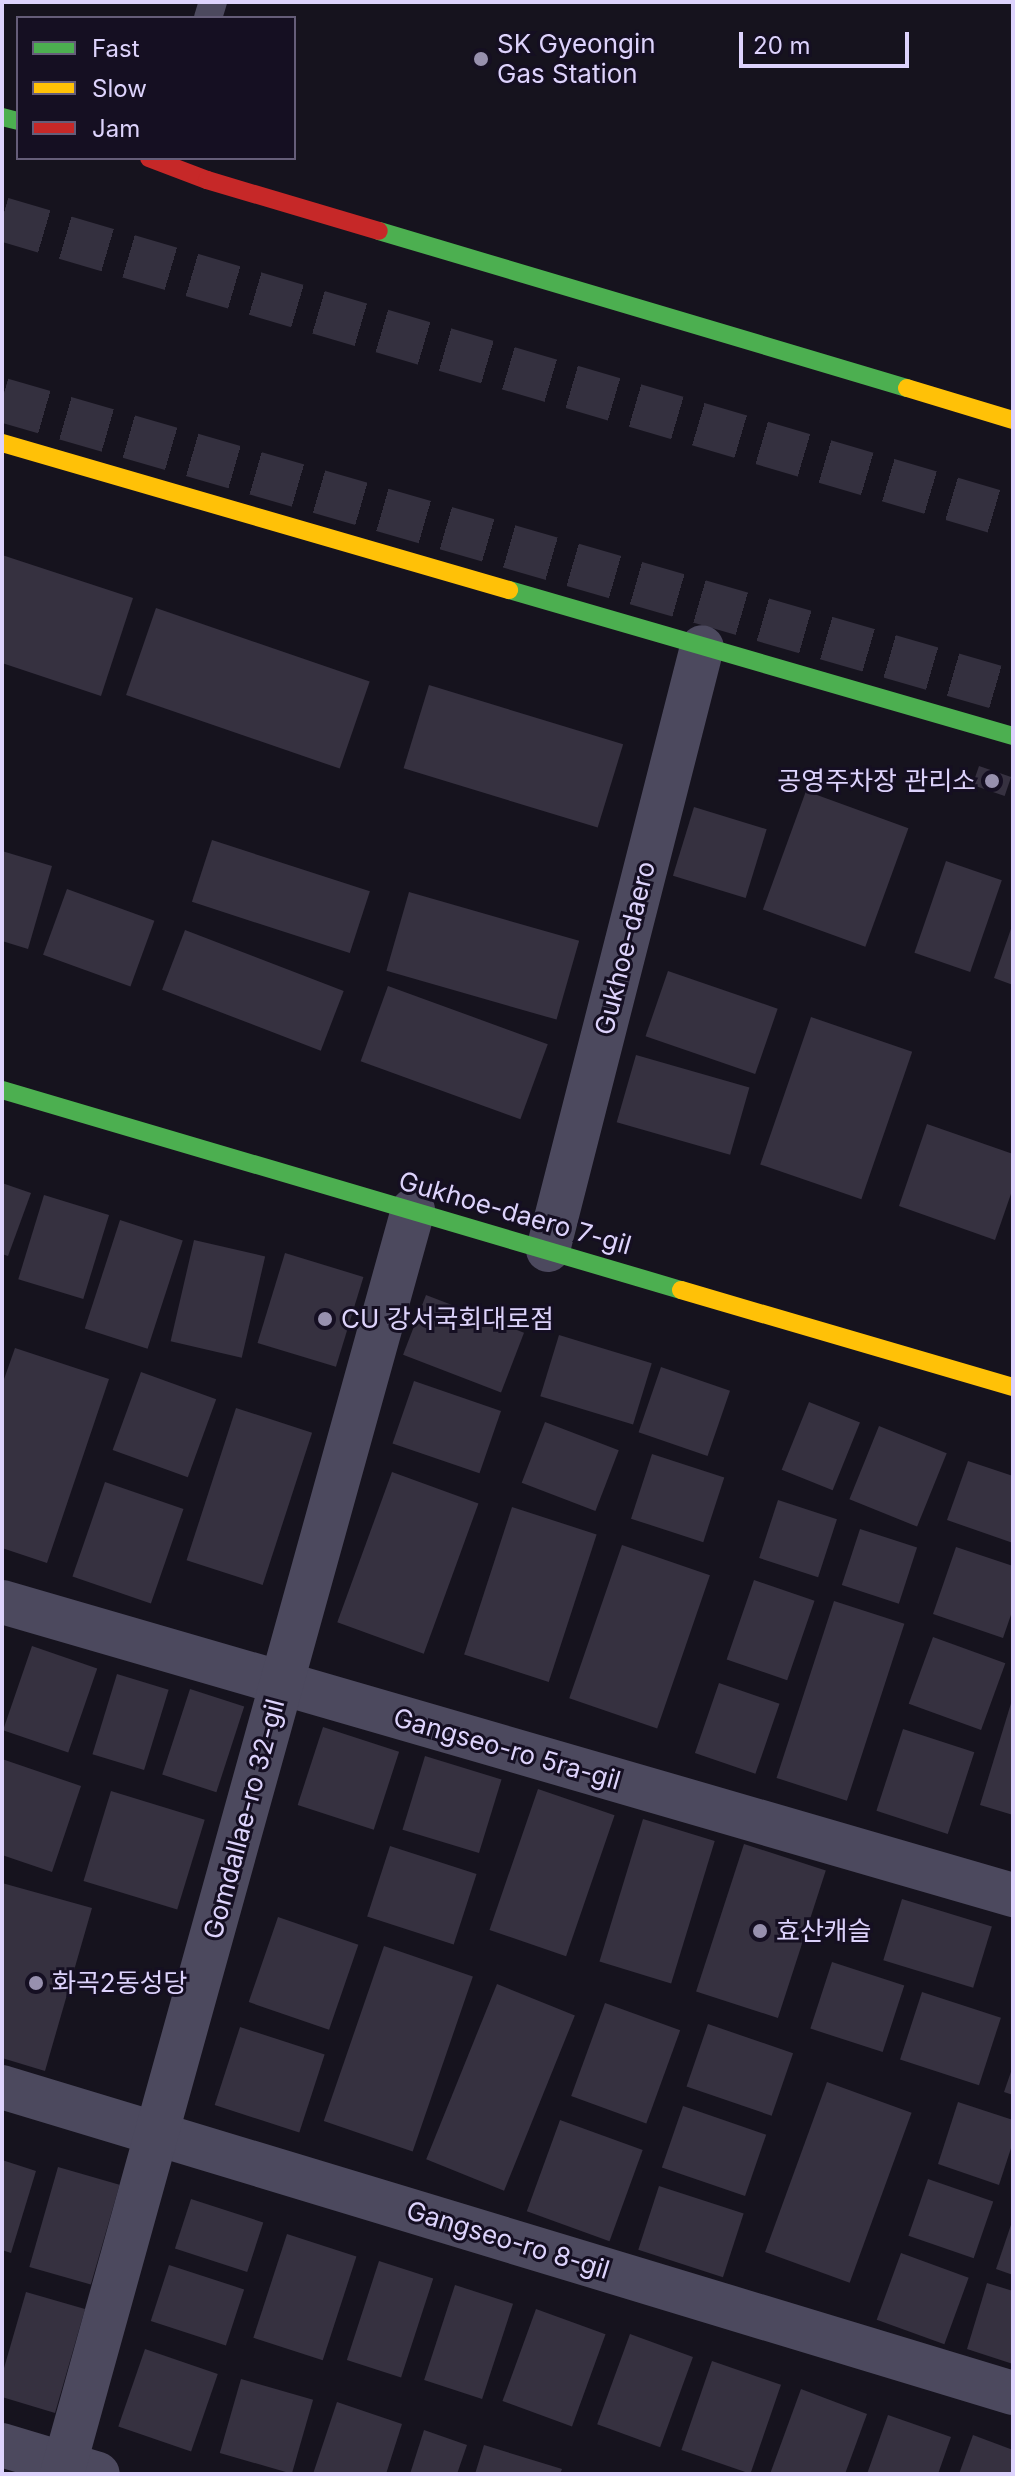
<!DOCTYPE html>
<meta charset="utf-8">
<style>
body{margin:0}
#map{position:relative;width:1015px;height:2476px;overflow:hidden;background:#16131e;font-family:Inter,"Noto Sans KR",sans-serif}
div>[style]{position:absolute}
.building>*{inset:0;background:#363140;transform-origin:0 0}
.highway-tunnel>*{height:44px;margin-top:-22px;transform-origin:0;background:repeating-linear-gradient(90deg,#34303f 0 44px,transparent 0 66px)}
.lane>*{height:28px;margin:-14px;padding:0 14px;transform-origin:14px;border-radius:14px;background:#4c495e}
.street>*{height:44px;margin:-22px;padding:0 22px;transform-origin:22px;border-radius:22px;background:#4c495e}
.fast>*{height:18px;margin:-9px;padding:0 9px;transform-origin:9px;border-radius:9px;background:#4caf50}
.slow>*{height:18px;margin:-9px;padding:0 9px;transform-origin:9px;border-radius:9px;background:#ffc107}
.jam>*{height:18px;margin:-9px;padding:0 9px;transform-origin:9px;border-radius:9px;background:#c62828}
.dots>*{width:22px;height:22px;translate:-50% -50%;box-sizing:border-box;border:4px solid #150f22;border-radius:50%}
span{translate:-50% -50%;white-space:nowrap;text-align:center;line-height:1.15;-webkit-text-stroke:6px #150f22;paint-order:stroke}
.poi-label{font-size:26px;color:#ddd3fc}
.left{translate:0 -50%;text-align:left}
.right{translate:-100% -50%;text-align:right}
.street-label{font-size:26px;color:#ddd3fc}
.frame{position:absolute;inset:0;border:4px solid #ddd3fc;pointer-events:none}
.legend{position:absolute;left:16px;top:16px;width:280px;height:144px;box-sizing:border-box;background:#150f22;border:2px solid #655d79;margin:0;padding:10px 14px;list-style:none;font-size:24px;color:#ddd3fc}
.legend li{display:flex;align-items:center;gap:16px;height:40px}
.legend b{width:40px;border:2px solid #655d79}
.scale{position:absolute;left:739px;top:32px;width:170px;height:36px;box-sizing:border-box;border:4px solid #ddd3fc;border-top:0;padding-left:10px;font-size:24px;line-height:28px;white-space:nowrap;color:#ddd3fc;-webkit-text-stroke:6px #150f22;paint-order:stroke}
</style>
<div id="map">
<div class="building">
<i style="clip-path:polygon(2px 555px,133px 598px,101px 696px,2px 663px)"></i>
<i style="left:156px;top:608px;width:226px;height:92px;rotate:19deg"></i>
<i style="left:429px;top:685px;width:203px;height:87px;rotate:17deg"></i>
<i style="left:979px;top:766px;width:34px;height:20px;rotate:19deg"></i>
<i style="left:806px;top:791px;width:109px;height:126px;rotate:20deg"></i>
<i style="left:694px;top:807px;width:76px;height:72px;rotate:17deg"></i>
<i style="left:212px;top:840px;width:166px;height:65px;rotate:18deg"></i>
<i style="clip-path:polygon(2px 851px,52px 866px,28px 949px,2px 941px)"></i>
<i style="left:946px;top:861px;width:59px;height:97px;rotate:19deg"></i>
<i style="left:67px;top:889px;width:93px;height:70px;rotate:20deg"></i>
<i style="left:409px;top:892px;width:177px;height:82px;rotate:16deg"></i>
<i style="clip-path:polygon(1013px 923px,1013px 985px,994px 978px)"></i>
<i style="left:185px;top:930px;width:170px;height:64px;rotate:21deg"></i>
<i style="left:668px;top:971px;width:116px;height:69px;rotate:19deg"></i>
<i style="left:388px;top:986px;width:170px;height:80px;rotate:20deg"></i>
<i style="left:811px;top:1017px;width:107px;height:156px;rotate:19deg"></i>
<i style="left:636px;top:1055px;width:118px;height:70px;rotate:16deg"></i>
<i style="clip-path:polygon(927px 1124px,1013px 1154px,1013px 1188px,995px 1240px,899px 1206px)"></i>
<i style="clip-path:polygon(2px 1183px,31px 1193px,8px 1256px,2px 1254px)"></i>
<i style="left:44px;top:1195px;width:68px;height:88px;rotate:17deg"></i>
<i style="left:120px;top:1220px;width:66px;height:114px;rotate:18deg"></i>
<i style="left:194px;top:1240px;width:73px;height:104px;rotate:13deg"></i>
<i style="left:285px;top:1253px;width:82px;height:94px;rotate:17deg"></i>
<i style="left:426px;top:1295px;width:105px;height:64px;rotate:21deg"></i>
<i style="left:559px;top:1335px;width:97px;height:64px;rotate:17deg"></i>
<i style="clip-path:polygon(15px 1348px,109px 1379px,47px 1563px,2px 1548px,2px 1385px)"></i>
<i style="left:661px;top:1367px;width:73px;height:69px;rotate:19deg"></i>
<i style="left:141px;top:1372px;width:80px;height:83px;rotate:20deg"></i>
<i style="left:414px;top:1381px;width:92px;height:66px;rotate:19deg"></i>
<i style="left:809px;top:1402px;width:55px;height:73px;rotate:22deg"></i>
<i style="left:236px;top:1408px;width:80px;height:160px;rotate:18deg"></i>
<i style="left:545px;top:1422px;width:79px;height:65px;rotate:21deg"></i>
<i style="left:879px;top:1426px;width:73px;height:79px;rotate:22deg"></i>
<i style="left:652px;top:1454px;width:76px;height:68px;rotate:18deg"></i>
<i style="clip-path:polygon(968px 1461px,1013px 1476px,1013px 1543px,947px 1520px)"></i>
<i style="left:392px;top:1472px;width:92px;height:160px;rotate:20deg"></i>
<i style="left:105px;top:1482px;width:83px;height:100px;rotate:19deg"></i>
<i style="left:778px;top:1500px;width:62px;height:61px;rotate:18deg"></i>
<i style="left:512px;top:1507px;width:89px;height:155px;rotate:18deg"></i>
<i style="left:860px;top:1529px;width:60px;height:59px;rotate:18deg"></i>
<i style="left:622px;top:1545px;width:93px;height:162px;rotate:19deg"></i>
<i style="clip-path:polygon(956px 1547px,1013px 1566px,1013px 1609px,1003px 1638px,933px 1614px)"></i>
<i style="left:754px;top:1580px;width:64px;height:84px;rotate:19deg"></i>
<i style="left:834px;top:1601px;width:74px;height:186px;rotate:18deg"></i>
<i style="left:933px;top:1637px;width:77px;height:71px;rotate:20deg"></i>
<i style="left:32px;top:1646px;width:69px;height:89px;rotate:19deg"></i>
<i style="left:117px;top:1674px;width:54px;height:84px;rotate:17deg"></i>
<i style="left:719px;top:1683px;width:64px;height:74px;rotate:19deg"></i>
<i style="left:190px;top:1689px;width:57px;height:90px;rotate:18deg"></i>
<i style="clip-path:polygon(1012px 1700px,1013px 1701px,1013px 1815px,980px 1805px)"></i>
<i style="left:323px;top:1727px;width:80px;height:82px;rotate:18deg"></i>
<i style="left:903px;top:1729px;width:75px;height:86px;rotate:18deg"></i>
<i style="left:425px;top:1756px;width:80px;height:77px;rotate:17deg"></i>
<i style="clip-path:polygon(2px 1759px,81px 1786px,52px 1872px,2px 1855px)"></i>
<i style="left:538px;top:1789px;width:81px;height:149px;rotate:19deg"></i>
<i style="left:111px;top:1791px;width:98px;height:94px;rotate:17deg"></i>
<i style="left:643px;top:1819px;width:75px;height:149px;rotate:17deg"></i>
<i style="left:744px;top:1844px;width:86px;height:155px;rotate:18deg"></i>
<i style="left:390px;top:1846px;width:91px;height:74px;rotate:18deg"></i>
<i style="clip-path:polygon(2px 1883px,92px 1908px,45px 2071px,2px 2058px)"></i>
<i style="left:902px;top:1899px;width:94px;height:64px;rotate:17deg"></i>
<i style="left:278px;top:1917px;width:85px;height:90px;rotate:19deg"></i>
<i style="left:384px;top:1946px;width:94px;height:185px;rotate:19deg"></i>
<i style="left:832px;top:1962px;width:76px;height:70px;rotate:18deg"></i>
<i style="left:497px;top:1984px;width:84px;height:189px;rotate:22deg"></i>
<i style="left:922px;top:1992px;width:83px;height:71px;rotate:18deg"></i>
<i style="left:605px;top:2003px;width:80px;height:99px;rotate:20deg"></i>
<i style="left:708px;top:2024px;width:90px;height:66px;rotate:19deg"></i>
<i style="left:240px;top:2027px;width:89px;height:82px;rotate:18deg"></i>
<i style="clip-path:polygon(1013px 2066px,1013px 2095px,1004px 2092px)"></i>
<i style="left:827px;top:2082px;width:90px;height:181px;rotate:20deg"></i>
<i style="clip-path:polygon(958px 2102px,1013px 2120px,1013px 2142px,999px 2185px,938px 2164px)"></i>
<i style="left:683px;top:2106px;width:88px;height:65px;rotate:19deg"></i>
<i style="left:560px;top:2120px;width:88px;height:97px;rotate:20deg"></i>
<i style="clip-path:polygon(2px 2160px,36px 2171px,11px 2253px,2px 2250px)"></i>
<i style="left:58px;top:2167px;width:64px;height:104px;rotate:16deg"></i>
<i style="left:928px;top:2179px;width:69px;height:60px;rotate:19deg"></i>
<i style="left:659px;top:2186px;width:89px;height:67px;rotate:18deg"></i>
<i style="left:191px;top:2199px;width:76px;height:52px;rotate:18deg"></i>
<i style="clip-path:polygon(1013px 2219px,1013px 2275px,996px 2269px)"></i>
<i style="left:287px;top:2234px;width:73px;height:109px;rotate:18deg"></i>
<i style="left:901px;top:2253px;width:72px;height:71px;rotate:20deg"></i>
<i style="left:379px;top:2261px;width:57px;height:104px;rotate:18deg"></i>
<i style="left:169px;top:2265px;width:79px;height:59px;rotate:18deg"></i>
<i style="clip-path:polygon(987px 2283px,1013px 2291px,1013px 2364px,967px 2349px)"></i>
<i style="left:455px;top:2285px;width:61px;height:100px;rotate:18deg"></i>
<i style="clip-path:polygon(26px 2292px,85px 2309px,55px 2413px,2px 2397px,2px 2375px)"></i>
<i style="left:536px;top:2309px;width:74px;height:98px;rotate:20deg"></i>
<i style="left:630px;top:2334px;width:67px;height:96px;rotate:20deg"></i>
<i style="left:145px;top:2349px;width:77px;height:82px;rotate:19deg"></i>
<i style="left:712px;top:2361px;width:73px;height:94px;rotate:19deg"></i>
<i style="left:241px;top:2379px;width:75px;height:77px;rotate:16deg"></i>
<i style="clip-path:polygon(801px 2389px,867px 2414px,845px 2474px,770px 2474px)"></i>
<i style="clip-path:polygon(337px 2402px,402px 2424px,386px 2474px,313px 2474px)"></i>
<i style="clip-path:polygon(888px 2415px,951px 2437px,938px 2474px,867px 2474px)"></i>
<i style="clip-path:polygon(424px 2430px,467px 2445px,457px 2474px,410px 2474px)"></i>
<i style="clip-path:polygon(973px 2435px,1013px 2450px,1013px 2474px,959px 2474px)"></i>
<i style="clip-path:polygon(484px 2445px,562px 2469px,560px 2474px,475px 2474px)"></i>
</div>
<div class="highway-tunnel">
<i style="left:2px;top:219px;width:1054px;rotate:16.42deg"></i>
<i style="left:2px;top:400px;width:1052px;rotate:16.11deg"></i>
</div>
<div class="lane">
<i style="left:208px;top:18px;width:17px;rotate:-73deg"></i>
</div>
<div class="street">
<i style="left:548px;top:1250px;width:622px;rotate:-75.67deg"></i>
<i style="left:2px;top:1602px;width:1053px;rotate:16.16deg"></i>
<i style="left:2px;top:2087px;width:1056px;rotate:16.84deg"></i>
<i style="left:2px;top:2445px;width:100px;rotate:16.8deg"></i>
<i style="left:62px;top:2474px;width:1312px;rotate:-74.48deg"></i>
</div>
<div class="fast">
<i style="left:2px;top:117px;width:16px;rotate:14deg"></i>
<i style="left:379px;top:231px;width:551px;rotate:16.56deg"></i>
<i style="left:509px;top:590px;width:525px;rotate:16.16deg"></i>
<i style="left:2px;top:1090px;width:708px;rotate:16.41deg"></i>
</div>
<div class="slow">
<i style="left:907px;top:388px;width:111px;rotate:16.8deg"></i>
<i style="left:2px;top:443px;width:528px;rotate:16.17deg"></i>
<i style="left:681px;top:1290px;width:346px;rotate:16.3deg"></i>
</div>
<div class="jam">
<i style="left:149px;top:158px;width:62px;rotate:20.8deg"></i>
<i style="left:207px;top:180px;width:179px;rotate:16.5deg"></i>
</div>
<div class="dots">
<i style="left:481px;top:59px;background:#9790ae"></i>
<i style="left:992px;top:781px;background:#9790ae"></i>
<i style="left:325px;top:1319px;background:#9790ae"></i>
<i style="left:760px;top:1931px;background:#9790ae"></i>
<i style="left:36px;top:1983px;background:#9790ae"></i>
</div>
<div class="poi-label">
<span class="left" style="left:497px;top:59px">SK Gyeongin<br>Gas Station</span>
<span class="right" style="left:976px;top:781px">공영주차장 관리소</span>
<span class="left" style="left:341px;top:1319px">CU 강서국회대로점</span>
<span class="left" style="left:776px;top:1931px">효산캐슬</span>
<span class="left" style="left:52px;top:1983px">화곡2동성당</span>
</div>
<div class="street-label">
<span style="left:625px;top:948px;rotate:-76deg">Gukhoe-daero</span>
<span style="left:515px;top:1213px;rotate:16deg">Gukhoe-daero 7-gil</span>
<span style="left:507px;top:1749px;rotate:16deg">Gangseo-ro 5ra-gil</span>
<span style="left:244px;top:1819px;rotate:-75deg">Gomdallae-ro 32-gil</span>
<span style="left:508px;top:2240px;rotate:17deg">Gangseo-ro 8-gil</span>
</div>
<div class="frame"></div>
<ul class="legend">
<li><b style="height:10px;background:#4caf50"></b>Fast</li>
<li><b style="height:10px;background:#ffc107"></b>Slow</li>
<li><b style="height:10px;background:#c62828"></b>Jam</li>
</ul>
<div class="scale">20 m</div>
</div>
